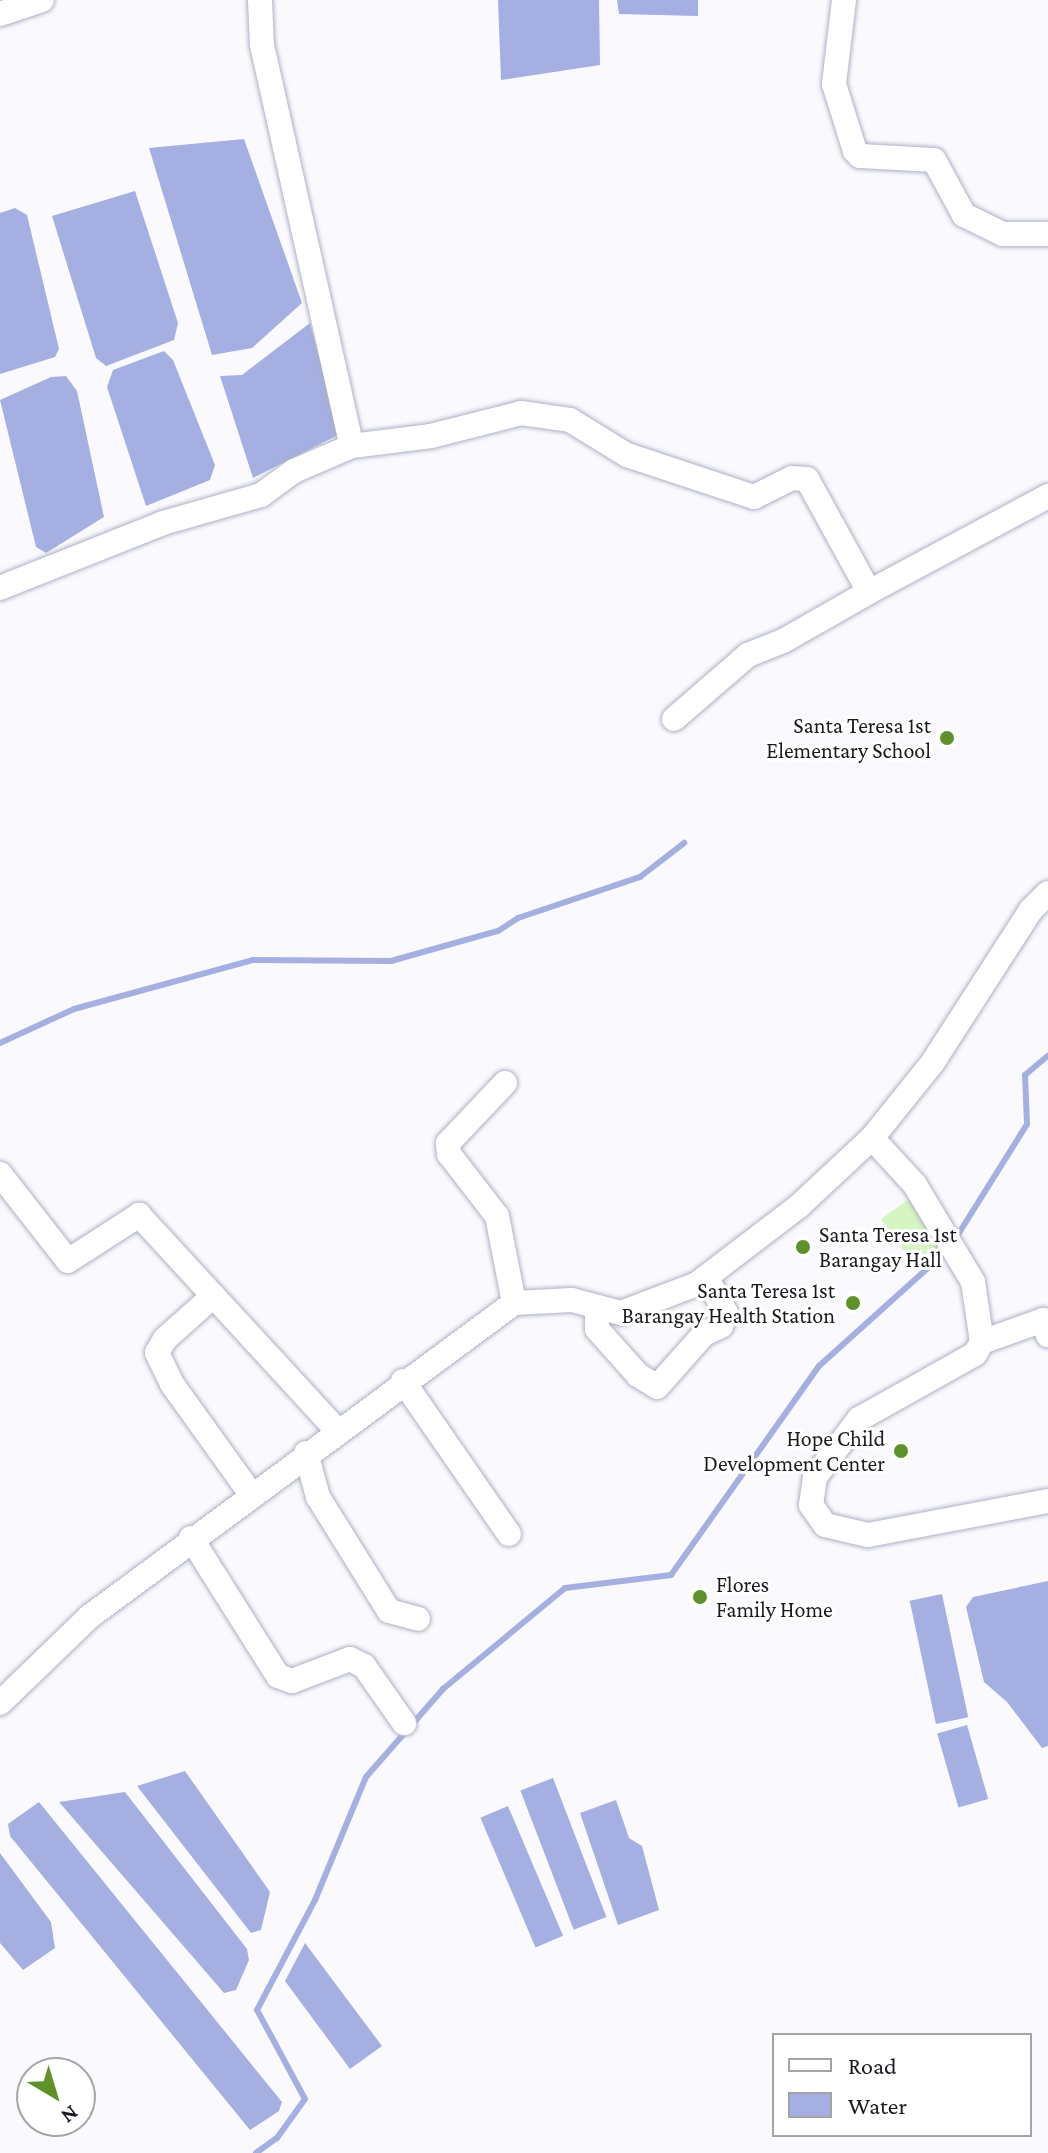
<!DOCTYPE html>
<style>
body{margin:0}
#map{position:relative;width:1048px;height:2153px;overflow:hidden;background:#fafafe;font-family:"Crimson Pro",serif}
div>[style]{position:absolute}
.green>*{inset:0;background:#d7f5c2;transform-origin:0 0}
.water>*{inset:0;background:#a5afe2;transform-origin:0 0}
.stream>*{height:6px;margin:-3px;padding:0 3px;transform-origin:3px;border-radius:3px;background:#a5afe2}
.roads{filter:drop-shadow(0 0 2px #adb1c3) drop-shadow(0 0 2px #adb1c3)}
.minor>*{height:24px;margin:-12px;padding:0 12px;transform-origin:12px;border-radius:12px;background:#fff}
.dots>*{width:22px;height:22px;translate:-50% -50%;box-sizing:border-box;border:4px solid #fff;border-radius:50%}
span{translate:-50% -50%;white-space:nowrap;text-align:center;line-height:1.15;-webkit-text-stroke:6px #fff;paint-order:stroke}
.poi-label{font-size:22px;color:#191b21}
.right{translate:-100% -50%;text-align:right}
.left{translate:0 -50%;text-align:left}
.legend{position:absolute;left:772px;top:2033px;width:260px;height:104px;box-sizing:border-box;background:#fff;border:2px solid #a3a4a6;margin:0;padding:10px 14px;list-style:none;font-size:24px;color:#191b21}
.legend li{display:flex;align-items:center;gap:16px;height:40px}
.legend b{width:40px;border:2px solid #a3a4a6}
.north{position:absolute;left:16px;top:2057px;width:80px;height:80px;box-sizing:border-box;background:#fff;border:2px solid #a3a4a6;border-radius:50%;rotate:142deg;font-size:22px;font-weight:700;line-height:32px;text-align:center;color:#191b21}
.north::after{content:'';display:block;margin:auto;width:28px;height:36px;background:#5e9129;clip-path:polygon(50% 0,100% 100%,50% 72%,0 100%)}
</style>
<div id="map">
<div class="green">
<i style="left:910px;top:1198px;width:59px;height:36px;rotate:54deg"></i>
</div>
<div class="water">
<i style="clip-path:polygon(498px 0,599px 0,600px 65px,501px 80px)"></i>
<i style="clip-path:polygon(617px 0,698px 0,698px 16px,619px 14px)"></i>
<i style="clip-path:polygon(244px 139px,302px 303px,252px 348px,212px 355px,149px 148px)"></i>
<i style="clip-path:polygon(135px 191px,178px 323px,174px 340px,106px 366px,96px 358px,52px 216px)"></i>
<i style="clip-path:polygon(15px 208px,27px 215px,59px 349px,55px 357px,0 374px,0 213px)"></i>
<i style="clip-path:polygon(310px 323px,340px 434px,253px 478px,220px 376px,242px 375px)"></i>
<i style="clip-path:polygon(164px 351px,173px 360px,215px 465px,210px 480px,146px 506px,107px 387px,113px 370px)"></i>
<i style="clip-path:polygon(66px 376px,77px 391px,104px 517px,46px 553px,36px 547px,0 400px,51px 377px)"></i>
<i style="clip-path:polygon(1048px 1581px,1048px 1746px,1042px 1748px,1007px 1702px,984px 1682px,966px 1607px,973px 1597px)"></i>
<i style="left:942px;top:1594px;width:126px;height:33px;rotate:78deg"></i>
<i style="left:967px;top:1725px;width:77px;height:31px;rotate:74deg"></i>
<i style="clip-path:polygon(185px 1771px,270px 1892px,261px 1930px,251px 1933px,137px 1786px)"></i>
<i style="left:553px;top:1778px;width:149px;height:35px;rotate:69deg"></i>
<i style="clip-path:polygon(125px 1792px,247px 1949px,249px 1960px,236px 1990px,224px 1993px,59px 1802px)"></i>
<i style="clip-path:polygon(616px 1800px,629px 1838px,642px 1846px,659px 1910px,618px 1925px,580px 1813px)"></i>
<i style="clip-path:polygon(39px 1802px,282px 2102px,279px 2111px,250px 2130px,10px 1836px,8px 1824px)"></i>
<i style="left:508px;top:1806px;width:141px;height:30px;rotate:67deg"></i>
<i style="clip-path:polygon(0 1853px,51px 1922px,55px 1948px,23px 1970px,0 1943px)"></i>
<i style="clip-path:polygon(305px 1943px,382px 2046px,350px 2069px,285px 1981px)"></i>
</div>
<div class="stream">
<i style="left:0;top:1043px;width:81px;rotate:-24.7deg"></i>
<i style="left:74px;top:1009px;width:186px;rotate:-15.3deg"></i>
<i style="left:253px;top:960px;width:138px;rotate:0.4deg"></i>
<i style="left:391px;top:961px;width:111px;rotate:-15.7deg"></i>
<i style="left:498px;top:931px;width:24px;rotate:-33deg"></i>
<i style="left:518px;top:918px;width:129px;rotate:-18.6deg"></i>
<i style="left:640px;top:877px;width:56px;rotate:-37.7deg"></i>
<i style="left:954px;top:1241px;width:138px;rotate:-58deg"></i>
<i style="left:1027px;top:1124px;width:49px;rotate:-92.3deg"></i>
<i style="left:1025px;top:1075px;width:30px;rotate:-40deg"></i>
<i style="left:256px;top:2153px;width:26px;rotate:-36deg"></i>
<i style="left:277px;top:2138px;width:48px;rotate:-54.3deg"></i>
<i style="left:305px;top:2099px;width:101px;rotate:-118.3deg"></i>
<i style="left:257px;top:2010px;width:124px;rotate:-62.2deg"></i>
<i style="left:315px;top:1900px;width:133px;rotate:-67.5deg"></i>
<i style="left:366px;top:1777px;width:117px;rotate:-48.8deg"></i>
<i style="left:443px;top:1689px;width:158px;rotate:-39.6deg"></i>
<i style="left:565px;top:1588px;width:107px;rotate:-7deg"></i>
<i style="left:671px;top:1575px;width:256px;rotate:-54.7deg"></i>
<i style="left:819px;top:1366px;width:173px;rotate:-42deg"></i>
</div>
<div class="roads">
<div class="minor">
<i style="left:260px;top:0;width:45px;rotate:87.5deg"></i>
<i style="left:262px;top:45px;width:411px;rotate:77.4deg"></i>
<i style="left:844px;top:0;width:85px;rotate:96.8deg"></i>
<i style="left:834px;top:84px;width:70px;rotate:72.6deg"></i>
<i style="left:855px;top:151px;width:7px;rotate:45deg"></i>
<i style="left:860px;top:156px;width:74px;rotate:3.1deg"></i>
<i style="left:934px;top:160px;width:63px;rotate:61.4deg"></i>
<i style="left:964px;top:215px;width:43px;rotate:26deg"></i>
<i style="left:1003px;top:234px;width:45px"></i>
<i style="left:0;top:14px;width:44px;rotate:-18.4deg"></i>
<i style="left:0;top:588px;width:175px;rotate:-21.7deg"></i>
<i style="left:163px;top:523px;width:102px;rotate:-15.9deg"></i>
<i style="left:261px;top:495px;width:41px;rotate:-36deg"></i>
<i style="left:294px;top:471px;width:63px;rotate:-23.3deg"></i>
<i style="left:352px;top:446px;width:80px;rotate:-7.2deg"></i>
<i style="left:431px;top:436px;width:93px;rotate:-14.3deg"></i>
<i style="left:521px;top:413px;width:49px;rotate:8.1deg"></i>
<i style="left:570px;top:420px;width:67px;rotate:31.6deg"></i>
<i style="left:627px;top:455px;width:134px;rotate:18.3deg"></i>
<i style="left:754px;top:497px;width:42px;rotate:-26.6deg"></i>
<i style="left:792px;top:478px;width:15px;rotate:4deg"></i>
<i style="left:807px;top:479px;width:129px;rotate:61.2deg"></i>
<i style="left:869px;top:592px;width:203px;rotate:-28.2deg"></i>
<i style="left:674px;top:719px;width:98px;rotate:-40.9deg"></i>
<i style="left:748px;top:655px;width:40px;rotate:-22deg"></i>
<i style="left:785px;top:640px;width:97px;rotate:-29.7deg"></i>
<i style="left:505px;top:1083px;width:83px;rotate:133.5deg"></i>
<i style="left:448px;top:1143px;width:11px;rotate:85deg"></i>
<i style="left:449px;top:1154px;width:78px;rotate:52.3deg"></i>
<i style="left:497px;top:1216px;width:89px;rotate:78.9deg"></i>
<i style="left:872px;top:1138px;width:64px;rotate:47.5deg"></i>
<i style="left:915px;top:1185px;width:113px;rotate:59.1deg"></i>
<i style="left:973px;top:1282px;width:61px;rotate:81.5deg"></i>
<i style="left:982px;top:1342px;width:65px;rotate:-19.8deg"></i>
<i style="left:1043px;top:1320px;width:16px;rotate:72deg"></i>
<i style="left:0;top:1174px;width:110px;rotate:52deg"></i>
<i style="left:68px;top:1261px;width:85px;rotate:-32.9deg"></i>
<i style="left:139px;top:1215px;width:292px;rotate:47.4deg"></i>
<i style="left:212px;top:1297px;width:63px;rotate:138.2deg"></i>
<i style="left:165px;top:1339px;width:16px;rotate:120deg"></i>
<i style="left:157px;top:1353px;width:34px;rotate:64deg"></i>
<i style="left:172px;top:1384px;width:135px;rotate:54.3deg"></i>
<i style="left:597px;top:1307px;width:22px;rotate:90deg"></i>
<i style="left:597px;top:1329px;width:62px;rotate:48.3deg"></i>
<i style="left:638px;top:1375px;width:22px;rotate:32deg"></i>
<i style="left:657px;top:1387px;width:71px;rotate:-48.4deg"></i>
<i style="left:704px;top:1334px;width:19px;rotate:-25deg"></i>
<i style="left:721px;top:1326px;width:14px;rotate:-69deg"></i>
<i style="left:726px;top:1313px;width:41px;rotate:-119.1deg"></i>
<i style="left:982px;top:1342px;width:14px;rotate:120deg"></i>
<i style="left:975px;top:1354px;width:133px;rotate:150.7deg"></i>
<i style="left:859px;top:1419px;width:73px;rotate:127.2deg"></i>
<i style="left:815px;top:1477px;width:28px;rotate:98deg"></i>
<i style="left:811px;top:1505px;width:24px;rotate:55deg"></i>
<i style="left:825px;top:1525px;width:44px;rotate:13.1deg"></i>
<i style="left:868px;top:1535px;width:183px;rotate:-10.7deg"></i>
<i style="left:403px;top:1381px;width:186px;rotate:55.3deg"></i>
<i style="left:306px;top:1453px;width:46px;rotate:74.7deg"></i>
<i style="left:318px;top:1497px;width:134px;rotate:58.1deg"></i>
<i style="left:389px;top:1611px;width:30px;rotate:15deg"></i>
<i style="left:191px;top:1538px;width:163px;rotate:57.8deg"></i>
<i style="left:278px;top:1676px;width:15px;rotate:20deg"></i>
<i style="left:292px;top:1681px;width:62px;rotate:-20.8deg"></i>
<i style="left:350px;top:1659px;width:16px;rotate:27deg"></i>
<i style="left:364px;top:1666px;width:70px;rotate:54.9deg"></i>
<i style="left:0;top:1703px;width:124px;rotate:-44deg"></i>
<i style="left:89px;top:1617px;width:528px;rotate:-36.46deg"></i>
<i style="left:514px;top:1303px;width:58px;rotate:-3deg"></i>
<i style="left:572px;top:1300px;width:51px;rotate:14.9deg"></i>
<i style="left:621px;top:1313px;width:81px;rotate:-20.9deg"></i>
<i style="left:697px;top:1284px;width:128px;rotate:-37.4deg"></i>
<i style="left:799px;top:1206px;width:100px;rotate:-43deg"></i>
<i style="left:872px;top:1138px;width:97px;rotate:-51.2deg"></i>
<i style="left:933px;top:1062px;width:181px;rotate:-57.2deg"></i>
<i style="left:1031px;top:910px;width:24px;rotate:-45deg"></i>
</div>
</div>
<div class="dots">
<i style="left:947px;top:738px;background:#5e9129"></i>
<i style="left:803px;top:1247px;background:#5e9129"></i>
<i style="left:853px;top:1303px;background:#5e9129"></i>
<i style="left:901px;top:1451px;background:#5e9129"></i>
<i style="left:700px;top:1597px;background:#5e9129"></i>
</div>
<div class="poi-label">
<span class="right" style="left:931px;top:738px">Santa Teresa 1st<br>Elementary School</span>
<span class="left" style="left:819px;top:1247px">Santa Teresa 1st<br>Barangay Hall</span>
<span class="right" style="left:835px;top:1303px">Santa Teresa 1st<br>Barangay Health Station</span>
<span class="right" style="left:885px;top:1451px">Hope Child<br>Development Center</span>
<span class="left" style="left:716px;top:1597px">Flores<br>Family Home</span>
</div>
<ul class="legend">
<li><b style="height:10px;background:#fff"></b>Road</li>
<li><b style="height:22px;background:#a5afe2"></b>Water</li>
</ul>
<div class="north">N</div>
</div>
